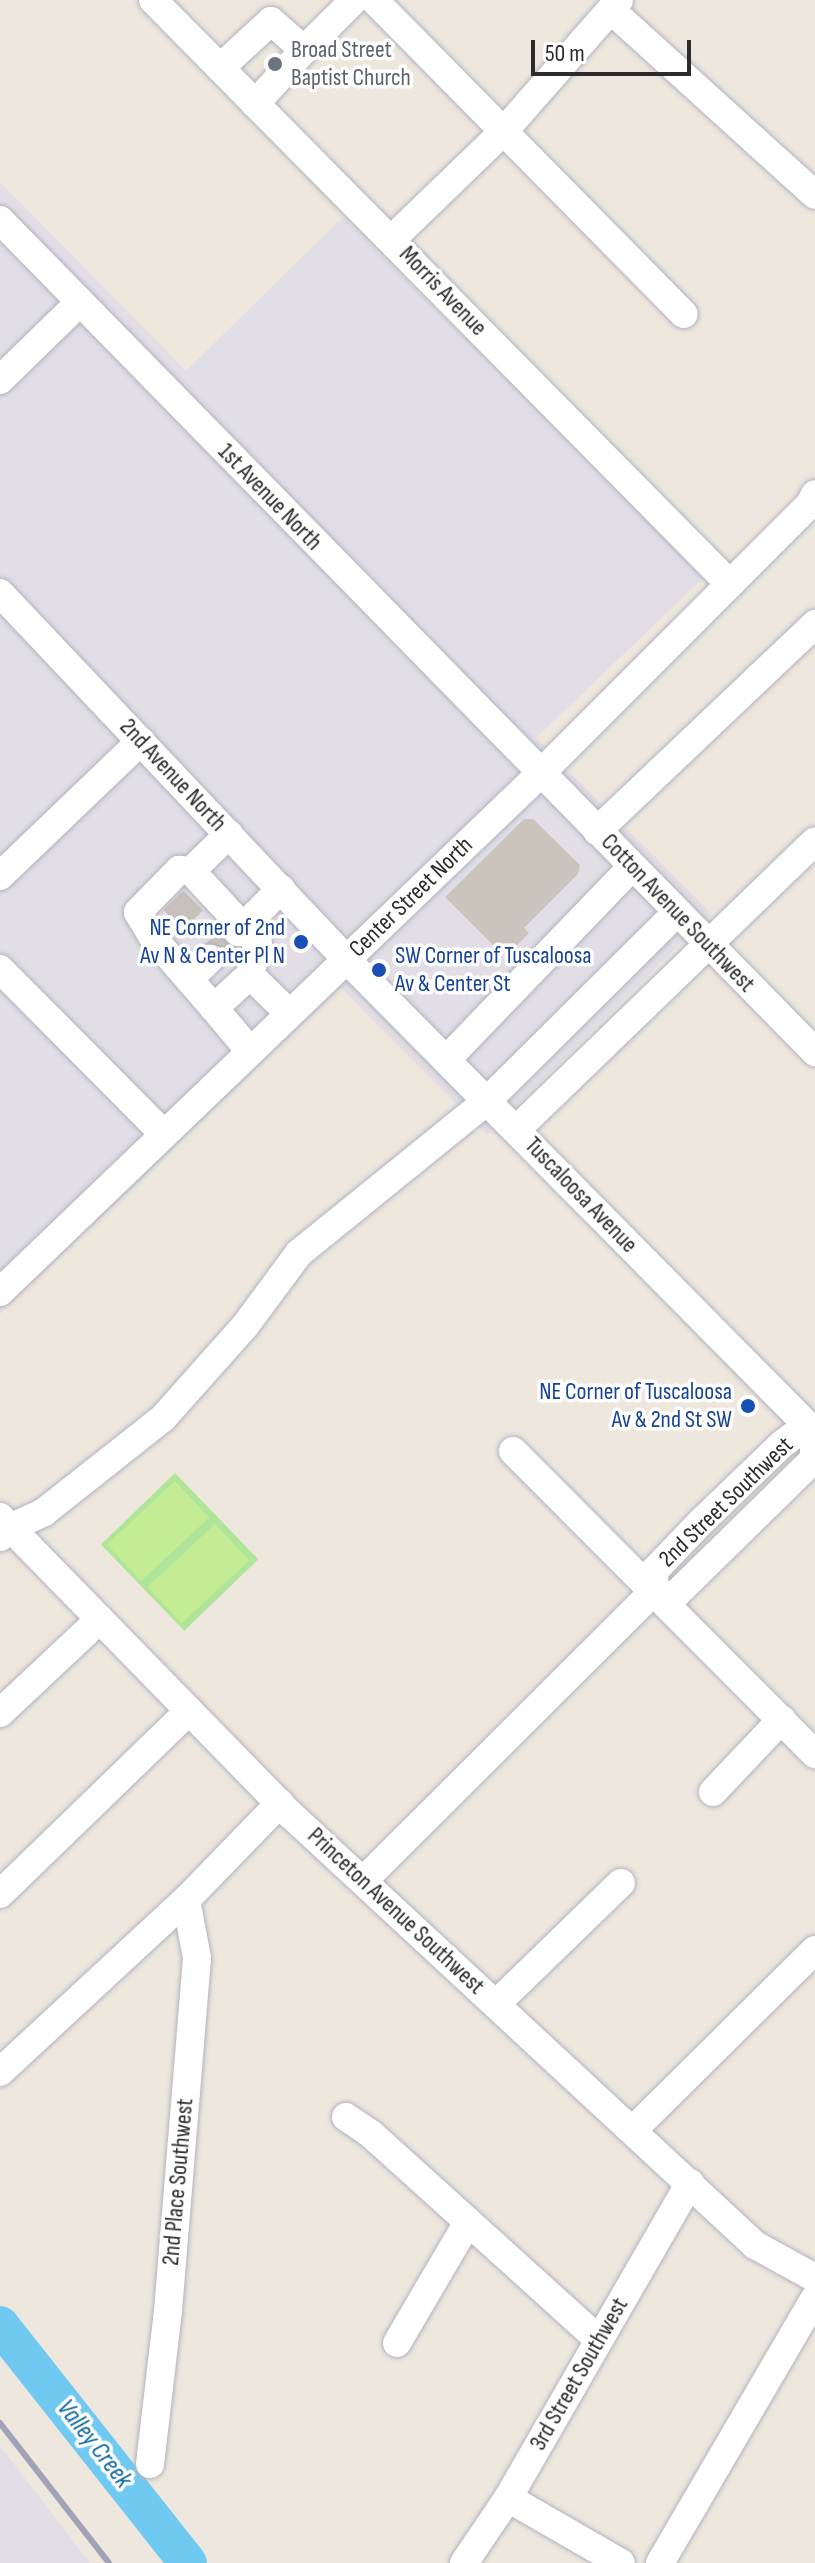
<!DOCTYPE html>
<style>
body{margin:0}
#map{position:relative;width:815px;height:2563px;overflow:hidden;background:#ede7de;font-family:"Sofia Sans Condensed",sans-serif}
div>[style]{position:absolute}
.industrial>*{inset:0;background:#e1dee6}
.green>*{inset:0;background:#b0e599;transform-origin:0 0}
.pitch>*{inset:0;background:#c3ec95;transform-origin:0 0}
.river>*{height:38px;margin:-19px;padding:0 19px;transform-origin:19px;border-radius:19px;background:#6fc9f1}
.building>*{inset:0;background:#c9c5bc}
.minor-tunnel>*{height:28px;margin-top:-14px;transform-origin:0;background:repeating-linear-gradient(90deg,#c6c1ba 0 28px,transparent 0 42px)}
.roads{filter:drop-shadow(0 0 2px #b1b3bf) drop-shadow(0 0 2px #b1b3bf)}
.minor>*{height:28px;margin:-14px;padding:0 14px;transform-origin:14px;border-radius:14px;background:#fff}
.rail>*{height:6px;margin:-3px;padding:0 3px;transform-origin:3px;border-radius:3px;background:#a0a2b6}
.dots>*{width:22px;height:22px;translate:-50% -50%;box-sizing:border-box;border:4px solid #fff;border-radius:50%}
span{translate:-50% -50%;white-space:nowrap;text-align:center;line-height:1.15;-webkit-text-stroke:7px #fff;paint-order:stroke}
.worship-label{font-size:24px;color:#5b616d}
.left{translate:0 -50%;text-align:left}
.street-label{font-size:24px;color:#2b2b2b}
.transit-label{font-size:24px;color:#164399}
.right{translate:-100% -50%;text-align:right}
.water-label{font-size:26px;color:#0b66a0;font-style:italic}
.scale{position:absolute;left:531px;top:40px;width:160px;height:36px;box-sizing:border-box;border:4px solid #2b2b2b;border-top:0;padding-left:10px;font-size:24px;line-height:28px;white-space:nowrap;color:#2b2b2b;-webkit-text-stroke:6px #fff;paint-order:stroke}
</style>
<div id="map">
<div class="industrial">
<i style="clip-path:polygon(0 182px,186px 371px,343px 217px,705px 576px,536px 738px,711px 913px,487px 1135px,341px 988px,0 1314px)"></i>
<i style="clip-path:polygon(0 2446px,90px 2563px,0 2563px)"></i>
</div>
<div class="green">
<i style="left:175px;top:1473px;width:120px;height:103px;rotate:46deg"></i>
</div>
<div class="pitch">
<i style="left:175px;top:1481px;width:50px;height:93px;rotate:47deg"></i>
<i style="left:215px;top:1524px;width:50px;height:92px;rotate:47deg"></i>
</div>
<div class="river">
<i style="left:0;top:2325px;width:303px;rotate:51.7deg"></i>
</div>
<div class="building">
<i style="clip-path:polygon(524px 819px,533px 819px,580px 865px,578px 874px,524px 928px,529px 933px,514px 948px,508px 943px,499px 951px,445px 897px)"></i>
</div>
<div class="minor-tunnel">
<i style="left:173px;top:920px;width:37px;rotate:-44deg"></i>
<i style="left:210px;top:959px;width:39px;rotate:-44deg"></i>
</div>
<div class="roads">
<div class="minor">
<i style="left:153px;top:0;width:821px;rotate:45.35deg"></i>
<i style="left:374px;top:0;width:441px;rotate:45.4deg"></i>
<i style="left:611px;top:10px;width:275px;rotate:42.2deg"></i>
<i style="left:220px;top:68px;width:69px;rotate:-42.7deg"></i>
<i style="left:271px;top:21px;width:44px;rotate:41.3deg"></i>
<i style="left:304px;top:50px;width:71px;rotate:-45deg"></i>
<i style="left:255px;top:104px;width:73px;rotate:-47.8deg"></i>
<i style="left:0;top:220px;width:1165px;rotate:45.59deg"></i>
<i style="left:392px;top:239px;width:156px;rotate:-44deg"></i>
<i style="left:504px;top:131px;width:174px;rotate:-48.7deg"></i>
<i style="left:0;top:380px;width:112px;rotate:-44.3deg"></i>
<i style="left:0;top:593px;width:504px;rotate:46.61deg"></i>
<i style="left:346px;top:959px;width:667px;rotate:45.3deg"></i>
<i style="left:597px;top:831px;width:301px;rotate:-43.5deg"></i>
<i style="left:191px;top:871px;width:98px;rotate:47.1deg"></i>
<i style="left:258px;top:943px;width:33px;rotate:104deg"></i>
<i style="left:250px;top:975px;width:49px;rotate:137.5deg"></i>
<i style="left:214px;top:1008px;width:91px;rotate:-131deg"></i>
<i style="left:154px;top:939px;width:31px;rotate:-121deg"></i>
<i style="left:138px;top:912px;width:59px;rotate:-45.7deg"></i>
<i style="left:179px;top:870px;width:12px;rotate:5deg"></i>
<i style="left:191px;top:871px;width:53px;rotate:-44.2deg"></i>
<i style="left:0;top:876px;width:195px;rotate:-43.8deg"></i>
<i style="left:238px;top:932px;width:61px;rotate:-45deg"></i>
<i style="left:0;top:969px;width:233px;rotate:45.2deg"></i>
<i style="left:250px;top:975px;width:54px;rotate:44.3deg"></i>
<i style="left:189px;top:979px;width:29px;rotate:-44deg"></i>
<i style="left:214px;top:1008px;width:56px;rotate:50.1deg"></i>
<i style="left:447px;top:1059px;width:267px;rotate:-46.1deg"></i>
<i style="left:517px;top:1129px;width:414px;rotate:-44deg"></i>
<i style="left:0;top:1292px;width:748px;rotate:-43.81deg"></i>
<i style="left:540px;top:774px;width:382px;rotate:-45deg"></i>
<i style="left:810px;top:504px;width:11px;rotate:-63deg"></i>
<i style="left:513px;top:1451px;width:428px;rotate:45.1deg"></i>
<i style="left:0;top:1517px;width:417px;rotate:45.7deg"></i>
<i style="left:291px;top:1815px;width:633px;rotate:42.82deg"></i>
<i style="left:755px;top:2245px;width:68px;rotate:28.8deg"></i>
<i style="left:0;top:1537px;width:13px;rotate:-42deg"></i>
<i style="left:10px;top:1528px;width:38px;rotate:-25deg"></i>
<i style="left:44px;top:1512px;width:152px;rotate:-38.3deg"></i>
<i style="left:163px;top:1418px;width:123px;rotate:-48.3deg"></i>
<i style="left:245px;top:1326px;width:91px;rotate:-53.5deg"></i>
<i style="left:299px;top:1253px;width:243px;rotate:-39deg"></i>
<i style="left:488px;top:1100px;width:267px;rotate:-44.8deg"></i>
<i style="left:0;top:1713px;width:137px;rotate:-43.2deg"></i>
<i style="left:713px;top:1792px;width:100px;rotate:-46.6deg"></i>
<i style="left:365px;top:1879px;width:407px;rotate:-44.9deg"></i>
<i style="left:653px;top:1592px;width:22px;rotate:-85deg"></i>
<i style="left:655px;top:1570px;width:68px;rotate:-46.2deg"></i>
<i style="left:702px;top:1521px;width:110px;rotate:-43.9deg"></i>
<i style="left:781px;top:1445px;width:20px;rotate:-37deg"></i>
<i style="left:797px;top:1433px;width:17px;rotate:-3deg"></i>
<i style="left:814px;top:1432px;width:27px;rotate:90deg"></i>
<i style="left:814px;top:1459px;width:196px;rotate:135.6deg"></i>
<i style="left:674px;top:1596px;width:21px;rotate:-169deg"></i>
<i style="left:0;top:1894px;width:263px;rotate:-44.1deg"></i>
<i style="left:496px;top:2004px;width:174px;rotate:-44.1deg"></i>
<i style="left:0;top:2072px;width:253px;rotate:-42.8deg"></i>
<i style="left:186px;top:1900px;width:135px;rotate:-45.9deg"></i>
<i style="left:346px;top:2117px;width:30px;rotate:34deg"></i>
<i style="left:371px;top:2134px;width:307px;rotate:42.1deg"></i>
<i style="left:633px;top:2130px;width:256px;rotate:-44.7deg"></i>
<i style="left:397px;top:2343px;width:140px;rotate:-59.6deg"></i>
<i style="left:150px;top:2464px;width:154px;rotate:-83.3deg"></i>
<i style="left:168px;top:2311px;width:354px;rotate:-85.3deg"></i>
<i style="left:197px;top:1958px;width:59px;rotate:-100.7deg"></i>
<i style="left:508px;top:2498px;width:130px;rotate:29.9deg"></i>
<i style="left:464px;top:2563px;width:78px;rotate:-55.9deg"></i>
<i style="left:508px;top:2498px;width:364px;rotate:-60deg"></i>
<i style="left:660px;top:2563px;width:307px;rotate:-59.7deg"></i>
</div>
</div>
<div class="rail">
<i style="left:0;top:2423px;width:177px;rotate:52.1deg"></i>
</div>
<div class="dots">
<i style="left:275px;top:64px;background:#6b7280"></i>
<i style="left:301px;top:942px;background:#1a4fb4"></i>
<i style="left:379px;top:970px;background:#1a4fb4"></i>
<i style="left:748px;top:1406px;background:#1a4fb4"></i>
</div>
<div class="worship-label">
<span class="left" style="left:291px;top:64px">Broad Street<br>Baptist Church</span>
</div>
<div class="street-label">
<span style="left:443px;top:291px;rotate:46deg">Morris Avenue</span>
<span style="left:270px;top:497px;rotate:46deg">1st Avenue North</span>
<span style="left:173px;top:775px;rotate:47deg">2nd Avenue North</span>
<span style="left:411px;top:897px;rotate:-44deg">Center Street North</span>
<span style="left:678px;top:913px;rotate:46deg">Cotton Avenue Southwest</span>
<span style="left:581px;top:1195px;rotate:46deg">Tuscaloosa Avenue</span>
<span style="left:726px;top:1502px;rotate:-44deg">2nd Street Southwest</span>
<span style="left:396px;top:1911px;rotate:43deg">Princeton Avenue Southwest</span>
<span style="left:178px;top:2182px;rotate:-85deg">2nd Place Southwest</span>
<span style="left:579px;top:2374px;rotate:-60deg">3rd Street Southwest</span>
</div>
<div class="transit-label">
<span class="right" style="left:285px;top:942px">NE Corner of 2nd<br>Av N &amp; Center Pl N</span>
<span class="left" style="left:395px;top:970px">SW Corner of Tuscaloosa<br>Av &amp; Center St</span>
<span class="right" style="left:732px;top:1406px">NE Corner of Tuscaloosa<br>Av &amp; 2nd St SW</span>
</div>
<div class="water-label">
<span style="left:94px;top:2444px;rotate:52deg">Valley Creek</span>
</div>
<div class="scale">50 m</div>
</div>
